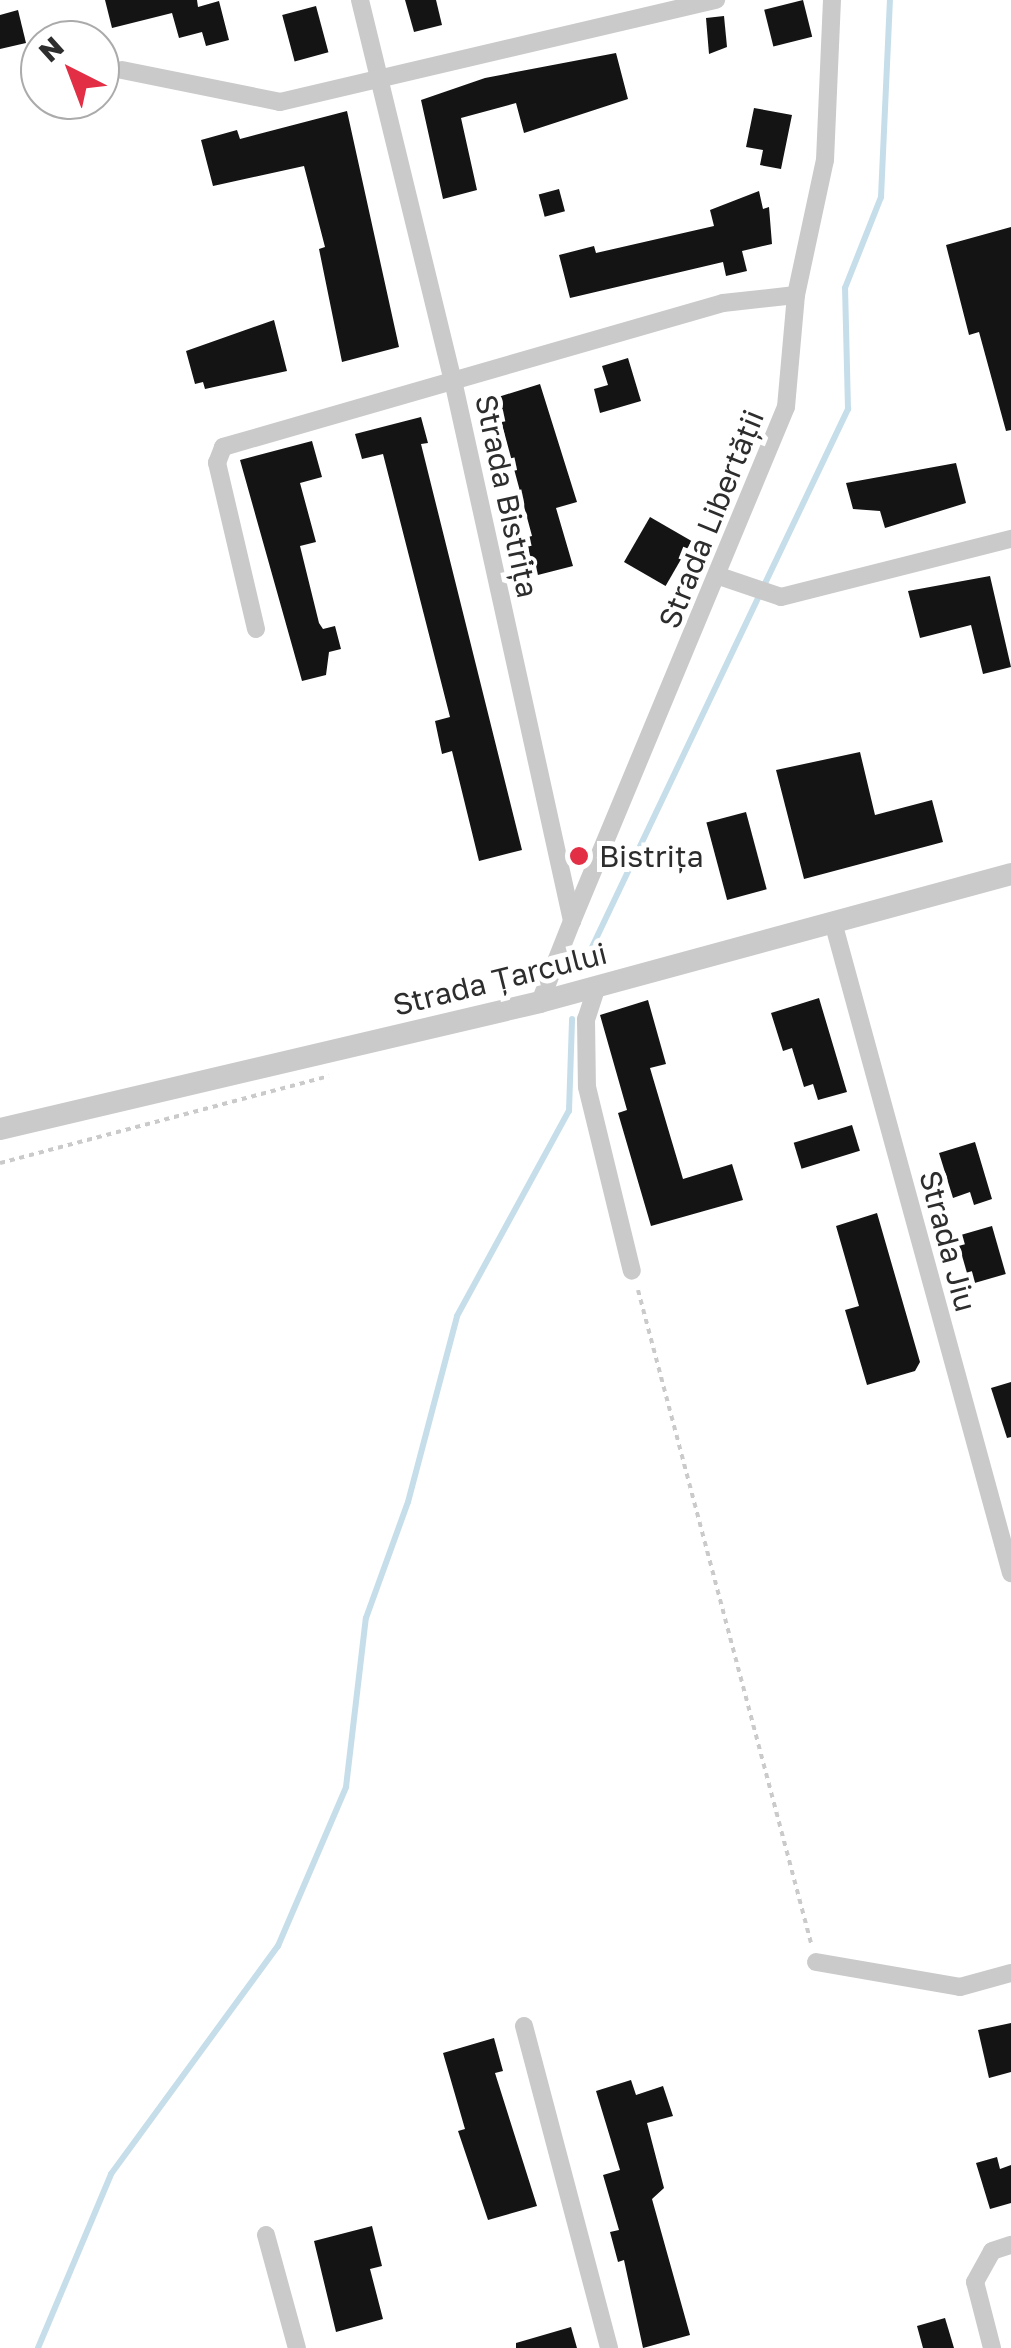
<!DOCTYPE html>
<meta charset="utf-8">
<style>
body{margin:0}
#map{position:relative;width:1011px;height:2348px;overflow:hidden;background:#fff;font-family:"Golos Text",sans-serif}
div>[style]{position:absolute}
.stream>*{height:6px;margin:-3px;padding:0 3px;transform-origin:3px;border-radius:3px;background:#c6deea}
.building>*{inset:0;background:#141414;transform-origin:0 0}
.path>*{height:4px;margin-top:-2px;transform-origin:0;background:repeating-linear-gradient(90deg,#cacaca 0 5px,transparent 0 10px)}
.minor>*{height:18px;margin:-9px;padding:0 9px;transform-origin:9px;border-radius:9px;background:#cacaca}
.tertiary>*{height:22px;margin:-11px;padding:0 11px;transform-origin:11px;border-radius:11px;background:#cacaca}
.dots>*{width:28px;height:28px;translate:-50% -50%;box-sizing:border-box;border:5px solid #fff;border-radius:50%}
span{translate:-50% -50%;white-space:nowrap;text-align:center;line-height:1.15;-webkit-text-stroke:10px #fff;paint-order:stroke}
.street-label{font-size:30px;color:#2d2d2d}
.poi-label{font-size:30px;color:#2d2d2d}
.left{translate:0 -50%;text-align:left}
.north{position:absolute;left:20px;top:20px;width:100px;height:100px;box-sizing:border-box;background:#fff;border:2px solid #ababab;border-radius:50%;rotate:318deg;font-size:28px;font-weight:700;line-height:40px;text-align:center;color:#2d2d2d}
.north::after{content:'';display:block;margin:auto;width:35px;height:45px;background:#e32f46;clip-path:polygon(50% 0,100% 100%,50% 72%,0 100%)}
</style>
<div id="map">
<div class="stream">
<i style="left:584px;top:964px;width:615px;rotate:-64.56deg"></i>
<i style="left:848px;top:409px;width:121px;rotate:-91.4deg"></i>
<i style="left:845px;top:288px;width:98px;rotate:-68.4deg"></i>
<i style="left:881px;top:197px;width:197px;rotate:-87.4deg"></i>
<i style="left:38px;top:2348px;width:189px;rotate:-67.2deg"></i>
<i style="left:111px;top:2174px;width:283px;rotate:-53.8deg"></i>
<i style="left:278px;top:1946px;width:173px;rotate:-66.8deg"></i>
<i style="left:346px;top:1787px;width:170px;rotate:-83.3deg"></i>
<i style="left:366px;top:1618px;width:123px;rotate:-70.1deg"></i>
<i style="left:408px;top:1502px;width:192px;rotate:-75.2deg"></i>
<i style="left:457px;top:1316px;width:234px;rotate:-61.4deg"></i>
<i style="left:569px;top:1111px;width:92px;rotate:-88.1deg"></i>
</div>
<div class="building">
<i style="clip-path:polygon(105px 0,197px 0,198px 7px,219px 1px,229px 40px,206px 46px,202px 32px,179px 38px,172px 13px,112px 28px)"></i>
<i style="clip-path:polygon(405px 0,436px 0,442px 25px,414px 32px)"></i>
<i style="left:803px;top:0;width:38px;height:40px;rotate:76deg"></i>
<i style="left:316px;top:6px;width:48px;height:35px;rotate:75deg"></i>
<i style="clip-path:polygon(18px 10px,26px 43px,0 49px,0 15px)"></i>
<i style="clip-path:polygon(724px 16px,727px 47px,709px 54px,706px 18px)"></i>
<i style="clip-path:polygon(616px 53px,628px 99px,524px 133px,516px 103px,461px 118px,477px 190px,443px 199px,421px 100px,485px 78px)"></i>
<i style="clip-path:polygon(754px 108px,792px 115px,781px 169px,760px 165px,763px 150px,746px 147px)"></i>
<i style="clip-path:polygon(347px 111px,399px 347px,342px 362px,319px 249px,325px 247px,304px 166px,213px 186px,201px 140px,237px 130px,240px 139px)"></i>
<i style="left:559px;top:189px;width:23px;height:21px;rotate:75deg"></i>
<i style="clip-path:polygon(759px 191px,763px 209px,769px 207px,772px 244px,742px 251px,747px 271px,726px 276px,723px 262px,570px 298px,559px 255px,594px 246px,596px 253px,714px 226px,710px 210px)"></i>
<i style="clip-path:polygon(1011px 227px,1011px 430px,1006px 431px,979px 332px,969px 335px,946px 245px)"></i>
<i style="clip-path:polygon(274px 320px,287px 371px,205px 389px,203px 382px,195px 384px,186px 351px)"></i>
<i style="clip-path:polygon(628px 358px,641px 401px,600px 413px,594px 389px,608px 385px,602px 366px)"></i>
<i style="clip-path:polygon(540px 384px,577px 502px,556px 508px,573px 566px,530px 577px,520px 539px,532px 536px,495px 398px)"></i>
<i style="clip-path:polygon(421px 417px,428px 443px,421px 444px,522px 850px,479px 861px,452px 751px,442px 754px,435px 721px,450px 717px,383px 454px,362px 459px,355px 434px)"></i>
<i style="clip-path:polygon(312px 441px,322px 477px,300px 483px,316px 542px,300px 546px,319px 623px,323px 629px,335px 626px,341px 649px,329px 652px,326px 675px,302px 681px,240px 460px)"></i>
<i style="clip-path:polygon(956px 463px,966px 503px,885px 528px,880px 511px,853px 509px,846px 483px)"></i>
<i style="left:650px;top:517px;width:48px;height:52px;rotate:30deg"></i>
<i style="clip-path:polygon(990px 576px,1011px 667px,983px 674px,971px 625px,920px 638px,908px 591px)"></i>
<i style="clip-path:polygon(860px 752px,875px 815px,932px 800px,943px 842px,804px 879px,776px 770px)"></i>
<i style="left:746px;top:812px;width:80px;height:41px;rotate:75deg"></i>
<i style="clip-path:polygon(819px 998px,847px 1092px,818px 1100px,813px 1084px,804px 1087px,792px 1048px,783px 1051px,771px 1013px)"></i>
<i style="clip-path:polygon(648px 1000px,666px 1064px,650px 1068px,683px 1179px,732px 1164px,743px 1200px,651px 1226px,618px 1113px,627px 1110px,600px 1015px)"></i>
<i style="left:852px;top:1125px;width:27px;height:61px;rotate:73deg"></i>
<i style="clip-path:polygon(975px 1142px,992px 1199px,974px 1205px,970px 1192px,953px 1198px,939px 1153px)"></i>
<i style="clip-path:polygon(877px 1213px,920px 1362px,915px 1371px,867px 1385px,845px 1310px,859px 1306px,836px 1226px)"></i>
<i style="left:992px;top:1226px;width:50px;height:37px;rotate:74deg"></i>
<i style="clip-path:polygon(1011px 1382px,1011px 1437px,1007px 1438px,991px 1388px)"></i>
<i style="clip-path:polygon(1011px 2023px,1011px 2072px,989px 2078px,978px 2030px)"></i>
<i style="clip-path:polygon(494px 2038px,503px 2071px,495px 2073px,537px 2206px,488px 2220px,458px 2131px,465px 2129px,443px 2053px)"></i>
<i style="clip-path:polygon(631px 2080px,636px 2095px,663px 2086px,673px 2116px,647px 2123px,664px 2188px,652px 2199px,690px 2335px,643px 2348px,624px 2260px,618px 2262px,610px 2232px,619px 2230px,603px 2175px,620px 2170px,596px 2091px)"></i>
<i style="clip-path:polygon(997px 2157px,1000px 2169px,1011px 2165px,1011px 2203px,990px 2209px,976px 2163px)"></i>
<i style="clip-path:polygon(372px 2226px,382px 2266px,370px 2269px,383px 2319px,336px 2332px,314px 2241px)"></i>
<i style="clip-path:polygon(945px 2318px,954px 2348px,923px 2348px,917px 2326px)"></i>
<i style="clip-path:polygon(571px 2327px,577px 2348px,516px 2348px,516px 2343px)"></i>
</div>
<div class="path">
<i style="left:0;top:1163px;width:340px;rotate:-14.8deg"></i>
<i style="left:638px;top:1290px;width:676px;rotate:75.16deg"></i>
</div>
<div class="minor">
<i style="left:360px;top:0;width:396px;rotate:76.3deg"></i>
<i style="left:454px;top:385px;width:549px;rotate:77.58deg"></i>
<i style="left:572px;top:921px;width:87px;rotate:111.6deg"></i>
<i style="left:122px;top:70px;width:161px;rotate:11.4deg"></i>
<i style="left:280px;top:102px;width:448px;rotate:-13.2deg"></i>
<i style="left:719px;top:576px;width:65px;rotate:18.7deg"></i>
<i style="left:781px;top:597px;width:237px;rotate:-14.2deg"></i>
<i style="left:256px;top:629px;width:171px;rotate:-103.2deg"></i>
<i style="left:217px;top:463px;width:17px;rotate:-69deg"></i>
<i style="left:223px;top:447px;width:520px;rotate:-16.07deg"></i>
<i style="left:723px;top:303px;width:73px;rotate:-6.3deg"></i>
<i style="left:572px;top:921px;width:557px;rotate:-67.4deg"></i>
<i style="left:786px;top:407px;width:112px;rotate:-84.9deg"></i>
<i style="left:796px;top:295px;width:138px;rotate:-77.9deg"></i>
<i style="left:825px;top:160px;width:160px;rotate:-87.5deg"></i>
<i style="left:833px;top:922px;width:675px;rotate:74.71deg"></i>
<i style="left:597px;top:986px;width:35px;rotate:108deg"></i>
<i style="left:586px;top:1019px;width:68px;rotate:89.2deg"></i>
<i style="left:587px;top:1087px;width:189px;rotate:76.3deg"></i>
<i style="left:816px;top:1962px;width:146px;rotate:9.8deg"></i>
<i style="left:960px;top:1987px;width:53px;rotate:-15.4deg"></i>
<i style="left:524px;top:2026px;width:333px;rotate:75.2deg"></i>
<i style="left:266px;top:2235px;width:117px;rotate:74.7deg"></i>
<i style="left:992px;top:2348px;width:68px;rotate:-104.4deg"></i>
<i style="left:975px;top:2282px;width:35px;rotate:-61deg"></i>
<i style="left:992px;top:2251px;width:20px;rotate:-18deg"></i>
</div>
<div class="tertiary">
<i style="left:0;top:1129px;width:555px;rotate:-13.23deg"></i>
<i style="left:540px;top:1002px;width:488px;rotate:-15.2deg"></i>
</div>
<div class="dots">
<i style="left:579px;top:856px;background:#e32f46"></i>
</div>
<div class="street-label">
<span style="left:507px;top:496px;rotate:78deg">Strada Bistrița</span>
<span style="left:711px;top:519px;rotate:-68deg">Strada Libertății</span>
<span style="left:500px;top:979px;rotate:-14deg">Strada Țarcului</span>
<span style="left:948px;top:1241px;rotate:75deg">Strada Jiu</span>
</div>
<div class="poi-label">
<span class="left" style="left:599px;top:856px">Bistrița</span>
</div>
<div class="north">N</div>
</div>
